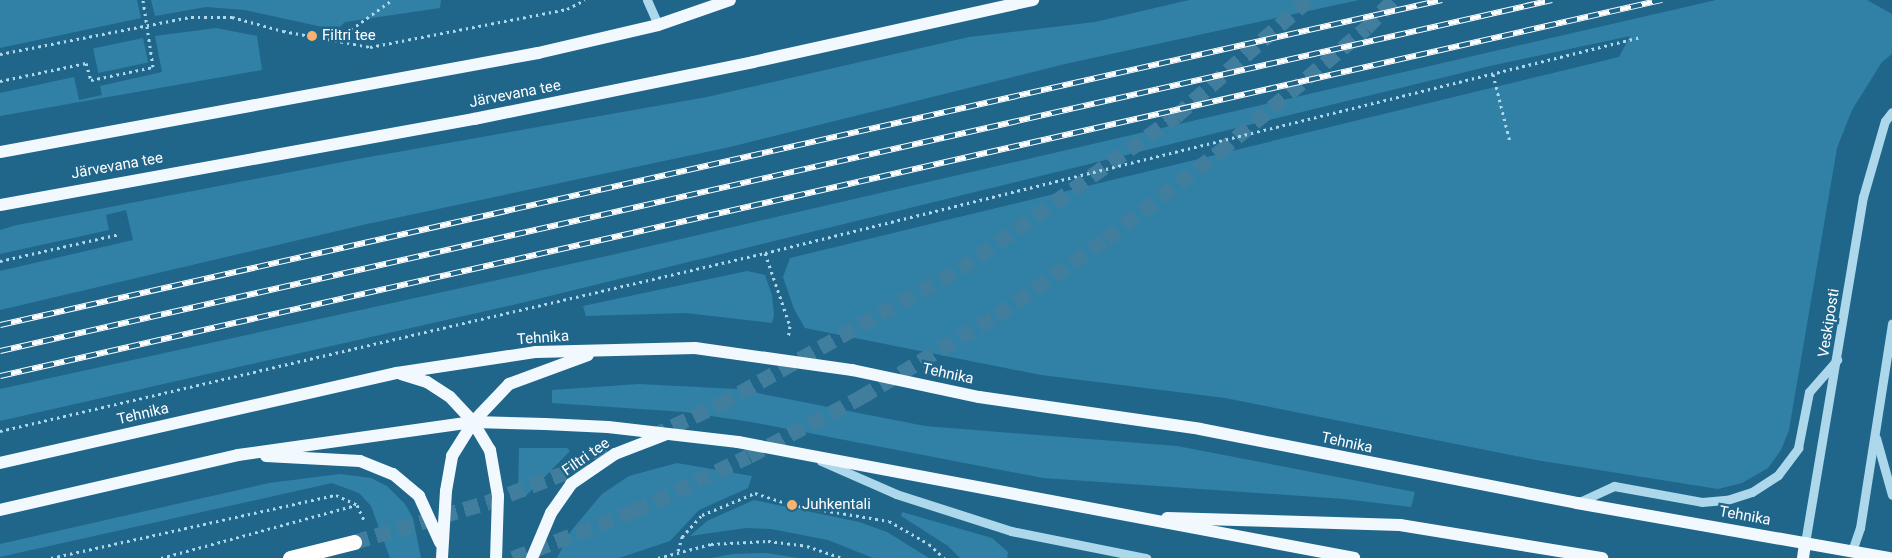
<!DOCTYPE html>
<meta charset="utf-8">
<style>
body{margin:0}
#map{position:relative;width:1892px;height:558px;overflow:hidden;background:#20668b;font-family:Roboto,sans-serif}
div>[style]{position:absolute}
.green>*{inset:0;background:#3180a6;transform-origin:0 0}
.highway-tunnel>*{height:15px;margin-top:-7.5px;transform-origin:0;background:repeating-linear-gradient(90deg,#417d9c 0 15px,transparent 0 23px)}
.path>*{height:3px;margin-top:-1.5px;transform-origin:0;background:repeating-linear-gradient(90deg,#add7eb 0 2.5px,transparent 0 6.5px)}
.minor>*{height:9px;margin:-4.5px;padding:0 4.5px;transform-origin:4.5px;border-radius:4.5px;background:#add7eb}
.major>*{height:12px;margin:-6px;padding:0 6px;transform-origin:6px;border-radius:6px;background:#f2f9fe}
.highway>*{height:15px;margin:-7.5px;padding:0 7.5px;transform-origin:7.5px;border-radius:7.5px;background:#fff}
.rail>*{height:5.5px;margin-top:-2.75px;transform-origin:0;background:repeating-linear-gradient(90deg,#20668b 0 11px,#fff 0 22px);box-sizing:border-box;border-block:1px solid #fff}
.dots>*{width:14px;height:14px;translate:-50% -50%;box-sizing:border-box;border:2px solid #20668b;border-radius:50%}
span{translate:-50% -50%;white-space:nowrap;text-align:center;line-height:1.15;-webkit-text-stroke:5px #20668b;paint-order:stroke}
.poi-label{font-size:15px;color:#fff}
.left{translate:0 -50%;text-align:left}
.street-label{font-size:15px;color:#fff}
</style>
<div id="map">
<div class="green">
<i style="clip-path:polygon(0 0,137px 0,141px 18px,0 48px)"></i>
<i style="clip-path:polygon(151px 0,441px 0,440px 8px,345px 22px,336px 30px,245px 10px,206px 7px,155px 16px)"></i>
<i style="clip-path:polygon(1189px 0,1359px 0,1065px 64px,730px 147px,367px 224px,0 310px,0 271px,133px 240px,126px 210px,106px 215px,109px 230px,0 254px,0 230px,17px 225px,358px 159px,707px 97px,969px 37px,1095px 22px)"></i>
<i style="clip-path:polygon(1716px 0,1867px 0,1892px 14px,1892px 54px,1882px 62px,1852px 110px,1837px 148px,1789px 430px,1781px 450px,1768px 468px,1742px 483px,1718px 489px,1536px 460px,1225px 398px,1041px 375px,805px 328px,794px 309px,783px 277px,790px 258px,1619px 57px,1630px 36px,1490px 66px,521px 303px,0 421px,0 389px,616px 254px)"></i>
<i style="clip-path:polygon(216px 28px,257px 36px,262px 70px,0 116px,0 93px,74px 77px,79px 100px,102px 95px,100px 86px,162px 72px,155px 36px)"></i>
<i style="left:143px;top:38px;width:25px;height:51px;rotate:78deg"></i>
<i style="clip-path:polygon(747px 271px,765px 275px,772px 295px,774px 315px,772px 323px,686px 313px,586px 316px,583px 306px)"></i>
<i style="clip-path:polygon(639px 384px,737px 389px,925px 426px,1177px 446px,1415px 492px,1411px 507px,1344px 499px,1043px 478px,751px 422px,685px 412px,552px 403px,552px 390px)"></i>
<i style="clip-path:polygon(519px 448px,567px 448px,570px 451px,525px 497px,518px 494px)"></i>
<i style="clip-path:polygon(677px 463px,752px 476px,748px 488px,699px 510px,670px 541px,619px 558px,557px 558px,571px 531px,602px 494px,629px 476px)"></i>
<i style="clip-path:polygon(340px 474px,371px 478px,387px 486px,405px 504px,413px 518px,421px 558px,390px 558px,371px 506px,359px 493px,332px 483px,0 557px,0 544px,269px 483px)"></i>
<i style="clip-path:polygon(754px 500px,859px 522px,887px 532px,929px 558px,873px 558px,828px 540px,771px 529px,746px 528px,690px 536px,707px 521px)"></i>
<i style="clip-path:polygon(902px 512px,992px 538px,1008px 552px,1007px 558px,960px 558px,948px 546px,901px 516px)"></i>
<i style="clip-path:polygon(767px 553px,798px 558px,711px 558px,733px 554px)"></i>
</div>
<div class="highway-tunnel">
<i style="left:652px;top:436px;width:75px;rotate:-25.2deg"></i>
<i style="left:720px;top:404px;width:275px;rotate:-29.4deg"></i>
<i style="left:960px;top:269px;width:265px;rotate:-35.3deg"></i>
<i style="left:1176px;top:116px;width:176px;rotate:-41.3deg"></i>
<i style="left:354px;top:542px;width:140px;rotate:-16.6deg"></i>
<i style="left:488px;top:502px;width:132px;rotate:-20.9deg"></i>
<i style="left:513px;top:558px;width:130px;rotate:-21.2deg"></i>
<i style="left:634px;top:511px;width:127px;rotate:-25.6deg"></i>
<i style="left:749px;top:456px;width:127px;rotate:-27.8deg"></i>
<i style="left:861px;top:397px;width:159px;rotate:-31.1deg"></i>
<i style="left:997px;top:315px;width:133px;rotate:-34.9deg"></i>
<i style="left:1106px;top:239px;width:143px;rotate:-37.6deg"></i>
<i style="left:1219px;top:152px;width:192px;rotate:-40.1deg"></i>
<i style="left:1366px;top:28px;width:39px;rotate:-46deg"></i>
</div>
<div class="path">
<i style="left:335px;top:41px;width:70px;rotate:-35.7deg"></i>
<i style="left:0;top:54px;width:195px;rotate:-11deg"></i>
<i style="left:191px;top:17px;width:41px"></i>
<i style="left:232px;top:17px;width:53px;rotate:15.4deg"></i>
<i style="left:283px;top:31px;width:88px;rotate:10.4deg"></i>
<i style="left:370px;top:47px;width:201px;rotate:-10.9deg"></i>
<i style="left:567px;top:9px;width:20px;rotate:-27deg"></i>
<i style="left:1493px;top:74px;width:70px;rotate:76deg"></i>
<i style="left:0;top:81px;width:88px;rotate:-11.8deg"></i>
<i style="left:86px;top:63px;width:18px;rotate:74deg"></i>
<i style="left:91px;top:80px;width:63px;rotate:-11.8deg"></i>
<i style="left:153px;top:67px;width:68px;rotate:-98.5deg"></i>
<i style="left:765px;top:253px;width:77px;rotate:71.1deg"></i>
<i style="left:790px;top:326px;width:12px;rotate:99deg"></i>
<i style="left:0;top:261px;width:123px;rotate:-12.7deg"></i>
<i style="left:0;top:431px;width:785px;rotate:-13.1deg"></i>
<i style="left:765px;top:253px;width:902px;rotate:-13.85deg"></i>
<i style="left:678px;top:551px;width:15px;rotate:-74deg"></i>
<i style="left:682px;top:537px;width:30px;rotate:-48deg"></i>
<i style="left:702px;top:515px;width:57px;rotate:-22.5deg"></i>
<i style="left:755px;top:493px;width:39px;rotate:18deg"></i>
<i style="left:792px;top:505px;width:98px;rotate:9.4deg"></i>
<i style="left:889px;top:521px;width:46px;rotate:29.9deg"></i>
<i style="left:929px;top:544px;width:21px;rotate:43deg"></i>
<i style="left:51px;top:558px;width:292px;rotate:-12.5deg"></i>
<i style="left:336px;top:495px;width:23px;rotate:25deg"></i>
<i style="left:357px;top:505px;width:17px;rotate:65deg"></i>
<i style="left:161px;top:558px;width:202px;rotate:-15.2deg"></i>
<i style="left:658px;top:558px;width:55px;rotate:-14.8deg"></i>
<i style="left:711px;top:544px;width:57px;rotate:-3deg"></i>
<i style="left:768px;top:541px;width:39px;rotate:7deg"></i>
<i style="left:807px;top:546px;width:36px;rotate:19deg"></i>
</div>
<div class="minor">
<i style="left:647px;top:0;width:27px;rotate:66deg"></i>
<i style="left:1876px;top:438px;width:59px;rotate:74.3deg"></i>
<i style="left:821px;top:461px;width:82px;rotate:23.7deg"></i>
<i style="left:896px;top:494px;width:121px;rotate:17.8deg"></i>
<i style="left:1011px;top:531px;width:138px;rotate:11.3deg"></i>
<i style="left:1577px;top:503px;width:41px;rotate:-24.7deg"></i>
<i style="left:1614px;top:486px;width:89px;rotate:10.3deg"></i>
<i style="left:1702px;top:502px;width:25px;rotate:-5deg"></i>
<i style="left:1727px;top:500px;width:26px;rotate:-18deg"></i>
<i style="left:1752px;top:492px;width:31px;rotate:-33deg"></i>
<i style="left:1778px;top:475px;width:34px;rotate:-53deg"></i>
<i style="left:1798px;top:448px;width:57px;rotate:-78.9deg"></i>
<i style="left:1809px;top:392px;width:43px;rotate:-48.8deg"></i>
<i style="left:1805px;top:543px;width:351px;rotate:-80.5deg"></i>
<i style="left:1863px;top:197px;width:79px;rotate:-73.9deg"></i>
<i style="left:1885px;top:121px;width:11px;rotate:-52deg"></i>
<i style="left:1852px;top:551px;width:24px;rotate:-71deg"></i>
<i style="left:1860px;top:528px;width:207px;rotate:-81.1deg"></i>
</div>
<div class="major">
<i style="left:0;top:152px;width:547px;rotate:-10.43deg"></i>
<i style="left:538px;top:53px;width:123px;rotate:-13.1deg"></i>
<i style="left:658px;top:25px;width:76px;rotate:-19.1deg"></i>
<i style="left:0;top:205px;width:482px;rotate:-10.3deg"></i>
<i style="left:474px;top:119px;width:285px;rotate:-11.5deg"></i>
<i style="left:753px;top:62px;width:287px;rotate:-12.5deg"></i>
<i style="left:401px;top:374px;width:27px;rotate:17deg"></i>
<i style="left:427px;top:382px;width:27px;rotate:33deg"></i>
<i style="left:450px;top:397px;width:34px;rotate:47deg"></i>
<i style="left:473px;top:422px;width:33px;rotate:59deg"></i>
<i style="left:490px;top:450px;width:47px;rotate:80.1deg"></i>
<i style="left:498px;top:496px;width:62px;rotate:91.8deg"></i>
<i style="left:266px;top:456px;width:94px;rotate:3deg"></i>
<i style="left:360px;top:461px;width:35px;rotate:22deg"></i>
<i style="left:393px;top:474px;width:34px;rotate:40deg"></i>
<i style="left:419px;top:496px;width:51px;rotate:65.5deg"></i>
<i style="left:0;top:463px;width:407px;rotate:-12.8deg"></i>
<i style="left:397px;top:373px;width:141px;rotate:-8.6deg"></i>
<i style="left:536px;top:352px;width:159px;rotate:-1.4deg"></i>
<i style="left:695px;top:348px;width:159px;rotate:8deg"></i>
<i style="left:852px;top:370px;width:130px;rotate:12deg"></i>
<i style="left:979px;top:397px;width:223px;rotate:8.2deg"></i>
<i style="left:1200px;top:429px;width:384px;rotate:11.1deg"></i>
<i style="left:1577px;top:503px;width:318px;rotate:10deg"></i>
<i style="left:0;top:510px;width:244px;rotate:-13deg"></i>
<i style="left:238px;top:455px;width:237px;rotate:-8deg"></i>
<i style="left:473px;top:422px;width:72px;rotate:1.6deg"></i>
<i style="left:545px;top:424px;width:63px;rotate:2.7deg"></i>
<i style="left:608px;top:427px;width:131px;rotate:6.6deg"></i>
<i style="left:738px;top:442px;width:627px;rotate:10.66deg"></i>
<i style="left:1167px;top:518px;width:233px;rotate:1.7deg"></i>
<i style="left:1400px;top:525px;width:205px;rotate:9.3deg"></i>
<i style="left:442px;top:558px;width:67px;rotate:-86.6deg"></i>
<i style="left:446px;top:491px;width:36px;rotate:-80deg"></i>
<i style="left:452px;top:456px;width:40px;rotate:-58deg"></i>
<i style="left:473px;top:422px;width:52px;rotate:-46.5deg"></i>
<i style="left:509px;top:384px;width:84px;rotate:-20.2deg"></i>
<i style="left:532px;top:558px;width:49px;rotate:-67.1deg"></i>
<i style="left:551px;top:513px;width:35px;rotate:-55deg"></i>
<i style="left:571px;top:484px;width:53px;rotate:-34.3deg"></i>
<i style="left:615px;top:454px;width:53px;rotate:-21.2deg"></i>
<i style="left:1803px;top:558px;width:15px;rotate:-82deg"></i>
</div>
<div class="highway">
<i style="left:290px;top:558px;width:66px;rotate:-14deg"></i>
</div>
<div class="rail">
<i style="left:0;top:325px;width:1478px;rotate:-12.7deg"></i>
<i style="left:0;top:351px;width:1591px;rotate:-12.74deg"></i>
<i style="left:0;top:376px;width:1704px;rotate:-12.75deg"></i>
</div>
<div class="dots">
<i style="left:312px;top:36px;background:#f9b26d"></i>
<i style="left:792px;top:505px;background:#f9b26d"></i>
</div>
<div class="poi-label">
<span class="left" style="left:322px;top:36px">Filtri tee</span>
<span class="left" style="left:802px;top:505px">Juhkentali</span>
</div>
<div class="street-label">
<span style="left:515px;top:94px;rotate:-11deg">Järvevana tee</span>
<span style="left:117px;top:166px;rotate:-10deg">Järvevana tee</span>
<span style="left:1829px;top:323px;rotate:-81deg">Veskiposti</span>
<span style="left:543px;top:338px;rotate:-4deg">Tehnika</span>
<span style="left:948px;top:374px;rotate:12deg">Tehnika</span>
<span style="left:143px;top:414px;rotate:-13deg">Tehnika</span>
<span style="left:1347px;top:443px;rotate:12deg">Tehnika</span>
<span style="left:586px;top:457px;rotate:-35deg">Filtri tee</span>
<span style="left:1745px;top:516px;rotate:10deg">Tehnika</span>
</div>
</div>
